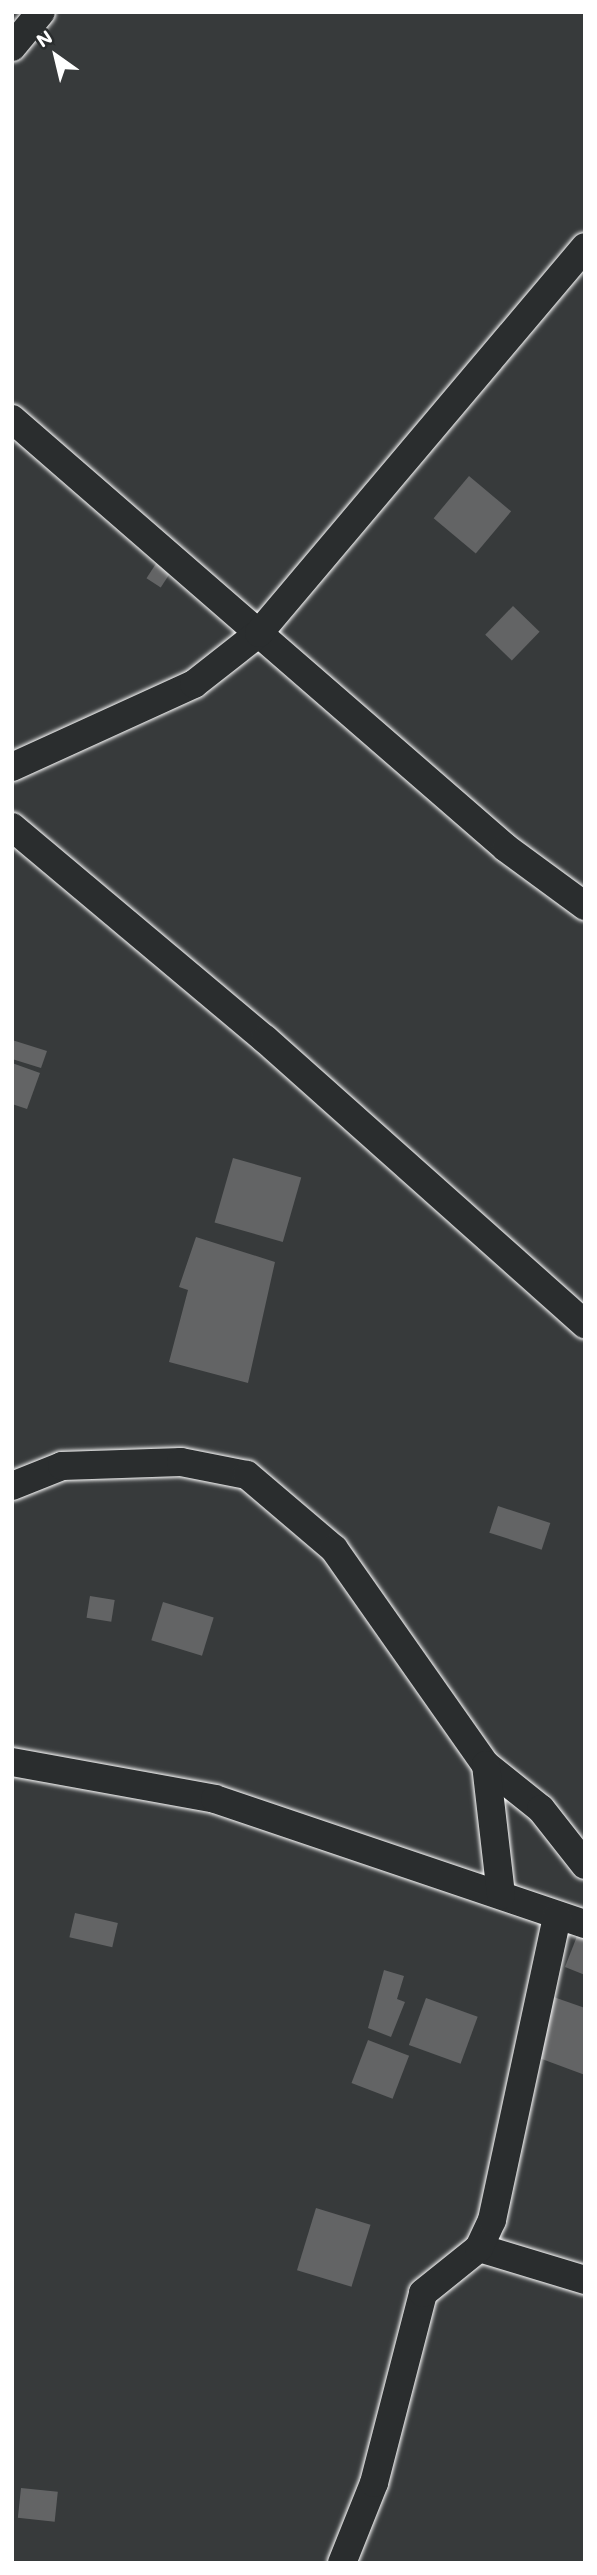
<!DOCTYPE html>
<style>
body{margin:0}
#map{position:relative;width:597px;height:2575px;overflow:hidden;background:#373a3b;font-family:Mali,sans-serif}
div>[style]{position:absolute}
.building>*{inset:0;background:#636465;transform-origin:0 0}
.roads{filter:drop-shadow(0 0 2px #fff) drop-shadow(0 0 2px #fff)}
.street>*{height:28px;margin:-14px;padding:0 14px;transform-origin:14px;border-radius:14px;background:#2a2d2e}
span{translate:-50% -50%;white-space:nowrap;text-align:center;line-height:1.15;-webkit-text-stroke:5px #2a2d2e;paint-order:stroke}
.frame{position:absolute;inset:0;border:14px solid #fff;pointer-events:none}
.north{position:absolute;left:21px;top:21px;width:70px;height:70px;-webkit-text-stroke:5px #2a2d2e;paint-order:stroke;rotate:326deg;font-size:19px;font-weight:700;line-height:28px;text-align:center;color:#fff}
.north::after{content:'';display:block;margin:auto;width:24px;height:32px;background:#fff;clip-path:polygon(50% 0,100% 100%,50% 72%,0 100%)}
</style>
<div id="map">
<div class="building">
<i style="left:469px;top:476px;width:55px;height:55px;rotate:40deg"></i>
<i style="left:159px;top:559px;width:17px;height:23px;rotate:33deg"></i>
<i style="left:513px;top:606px;width:37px;height:40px;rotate:44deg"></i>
<i style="clip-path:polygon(12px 1040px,47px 1051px,41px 1068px,12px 1059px)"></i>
<i style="clip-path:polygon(12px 1063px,40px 1073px,27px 1109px,12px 1104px)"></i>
<i style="left:233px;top:1158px;width:71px;height:67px;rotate:16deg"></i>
<i style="clip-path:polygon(196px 1237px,275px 1262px,248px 1383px,169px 1362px,188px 1290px,179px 1287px)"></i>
<i style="left:498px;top:1506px;width:55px;height:28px;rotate:18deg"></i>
<i style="left:90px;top:1596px;width:25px;height:22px;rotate:9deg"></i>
<i style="left:163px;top:1602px;width:53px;height:40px;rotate:17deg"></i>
<i style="left:75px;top:1913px;width:44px;height:25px;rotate:13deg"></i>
<i style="clip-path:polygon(579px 1931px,585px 1934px,585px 1975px,565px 1967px)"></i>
<i style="clip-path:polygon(384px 1970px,404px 1976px,397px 1999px,405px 2002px,391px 2037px,368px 2028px)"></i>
<i style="clip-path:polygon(545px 1994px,585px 2008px,585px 2075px,523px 2052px)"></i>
<i style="left:426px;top:1998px;width:55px;height:50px;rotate:20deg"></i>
<i style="left:368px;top:2040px;width:44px;height:46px;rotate:21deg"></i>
<i style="left:316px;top:2208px;width:57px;height:65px;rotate:17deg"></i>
<i style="left:21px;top:2488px;width:37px;height:30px;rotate:6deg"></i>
</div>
<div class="roads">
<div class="street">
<i style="left:12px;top:47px;width:45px;rotate:-50.4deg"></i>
<i style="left:12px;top:419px;width:654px;rotate:40.97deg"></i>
<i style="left:506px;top:848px;width:98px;rotate:36.3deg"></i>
<i style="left:12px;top:767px;width:200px;rotate:-24.5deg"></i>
<i style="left:194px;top:684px;width:83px;rotate:-38.1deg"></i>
<i style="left:259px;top:633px;width:505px;rotate:-49.82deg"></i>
<i style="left:12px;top:827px;width:330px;rotate:40deg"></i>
<i style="left:265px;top:1039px;width:429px;rotate:41.7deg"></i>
<i style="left:12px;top:1486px;width:54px;rotate:-21.8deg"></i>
<i style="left:62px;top:1466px;width:119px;rotate:-1.9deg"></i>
<i style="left:181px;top:1462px;width:67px;rotate:11.1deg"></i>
<i style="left:247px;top:1475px;width:114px;rotate:40.4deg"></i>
<i style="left:334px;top:1549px;width:264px;rotate:54.9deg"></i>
<i style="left:486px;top:1765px;width:70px;rotate:38.7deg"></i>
<i style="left:541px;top:1809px;width:71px;rotate:51.8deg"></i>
<i style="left:12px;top:1762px;width:206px;rotate:10.3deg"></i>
<i style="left:215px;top:1799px;width:391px;rotate:18.7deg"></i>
<i style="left:486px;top:1765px;width:131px;rotate:83.4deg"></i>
<i style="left:479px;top:2248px;width:111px;rotate:16.8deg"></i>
<i style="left:342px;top:2563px;width:86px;rotate:-68.2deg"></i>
<i style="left:374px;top:2483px;width:196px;rotate:-75.5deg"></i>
<i style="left:423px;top:2293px;width:72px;rotate:-38.8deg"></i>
<i style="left:479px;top:2248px;width:31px;rotate:-65deg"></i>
<i style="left:492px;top:2220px;width:311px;rotate:-77.9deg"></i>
</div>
</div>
<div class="frame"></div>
<div class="north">N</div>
</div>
